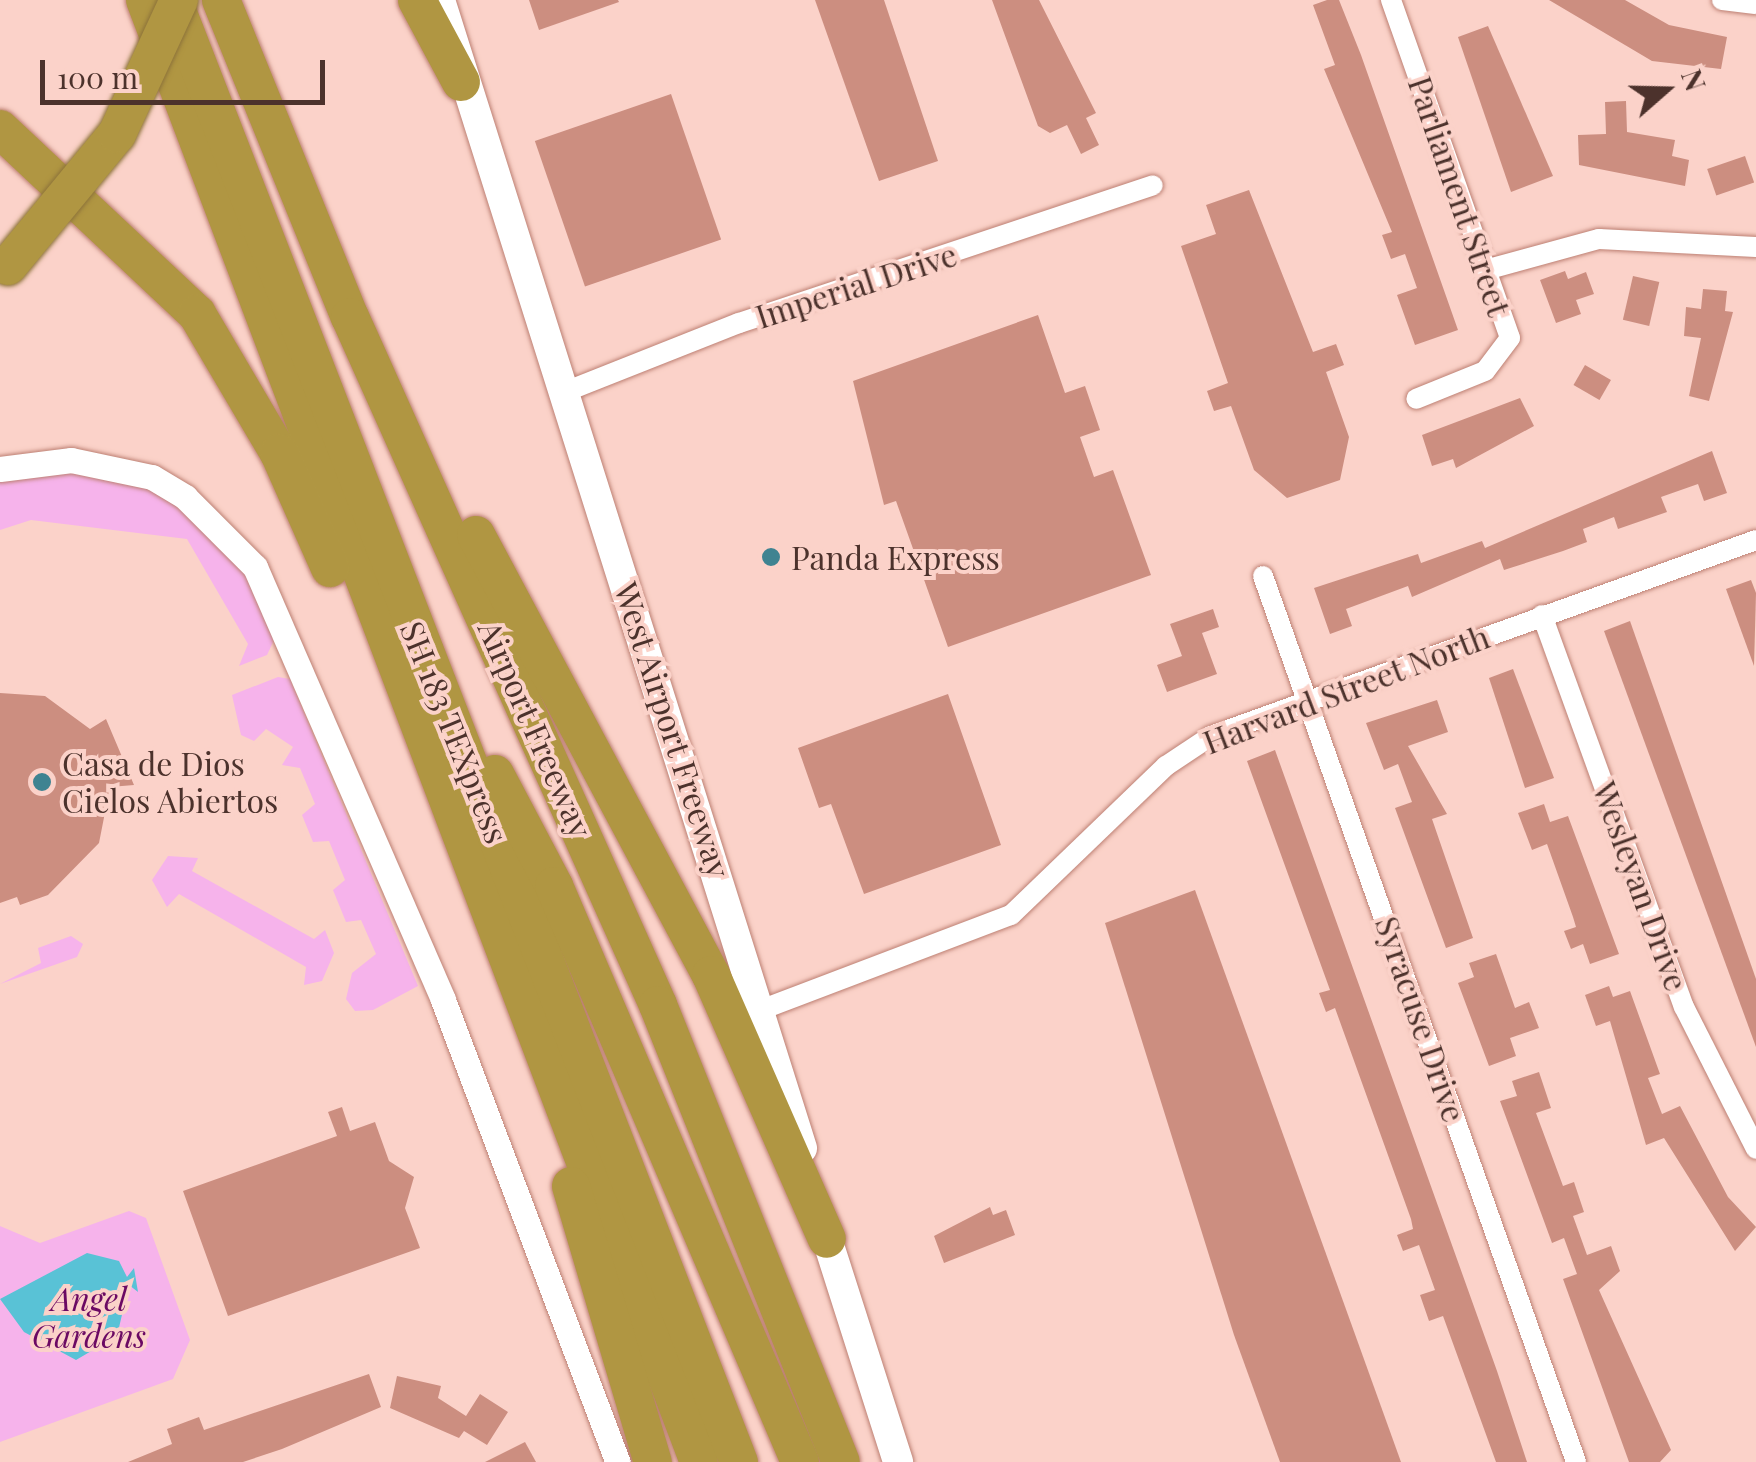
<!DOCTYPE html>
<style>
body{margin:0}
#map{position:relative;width:1756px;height:1462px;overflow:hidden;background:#fbd2c9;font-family:"Playfair Display",serif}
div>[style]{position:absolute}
.green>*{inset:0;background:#f6b3eb}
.water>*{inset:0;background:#59c2d6}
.building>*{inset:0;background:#cc8e80;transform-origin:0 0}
.roads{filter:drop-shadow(0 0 2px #bd8073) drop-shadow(0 0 2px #bd8073)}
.minor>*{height:20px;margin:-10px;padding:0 10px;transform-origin:10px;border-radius:10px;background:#fff}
.tertiary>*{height:25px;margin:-12.5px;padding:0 12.5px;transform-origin:12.5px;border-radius:12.5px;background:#fff}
.secondary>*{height:30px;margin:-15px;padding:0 15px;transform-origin:15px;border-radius:15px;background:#fff}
.motorway>*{height:38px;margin:-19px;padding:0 19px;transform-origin:19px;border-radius:19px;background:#b09642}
.bridges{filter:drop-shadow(0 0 2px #8d733a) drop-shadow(0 0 2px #8d733a)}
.motorway-bridge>*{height:38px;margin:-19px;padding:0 19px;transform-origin:19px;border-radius:19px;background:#b09642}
.dots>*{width:28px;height:28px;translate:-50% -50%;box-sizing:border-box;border:5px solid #fbd2c9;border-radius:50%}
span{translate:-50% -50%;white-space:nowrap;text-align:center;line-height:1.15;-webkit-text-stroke:8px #fbd2c9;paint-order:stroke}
.street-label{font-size:32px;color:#4c322c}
.poi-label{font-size:32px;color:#4c322c}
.left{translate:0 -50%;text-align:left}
.park-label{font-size:32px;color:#6b0963;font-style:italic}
.north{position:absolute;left:1616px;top:40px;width:100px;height:100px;-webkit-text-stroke:8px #fbd2c9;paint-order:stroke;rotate:70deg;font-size:28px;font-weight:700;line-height:40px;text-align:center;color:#4c322c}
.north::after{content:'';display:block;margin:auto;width:35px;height:45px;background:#4c322c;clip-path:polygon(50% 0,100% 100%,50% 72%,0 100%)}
.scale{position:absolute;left:40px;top:60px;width:285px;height:45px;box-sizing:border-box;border:5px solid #4c322c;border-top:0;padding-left:12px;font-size:30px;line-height:35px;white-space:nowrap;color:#4c322c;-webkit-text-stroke:8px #fbd2c9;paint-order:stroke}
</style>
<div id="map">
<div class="green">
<i style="clip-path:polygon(51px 468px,160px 489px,250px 575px,275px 638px,267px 655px,239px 666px,248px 644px,187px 539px,31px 520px,0 530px,0 475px)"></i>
<i style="clip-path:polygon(278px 677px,290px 679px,418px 986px,373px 1010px,355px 1011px,346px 999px,352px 973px,376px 954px,361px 920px,346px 922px,333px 890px,345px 880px,329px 841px,313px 842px,302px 815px,315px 804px,300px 768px,282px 765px,293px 747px,266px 729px,254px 741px,241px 735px,232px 695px)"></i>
<i style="clip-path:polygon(168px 856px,198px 858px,192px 871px,314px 939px,325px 930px,334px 953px,322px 981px,304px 985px,306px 967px,179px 894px,167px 907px,152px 880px)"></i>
<i style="clip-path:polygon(71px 936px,83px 944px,77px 957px,0 984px,41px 963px,38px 948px)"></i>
<i style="clip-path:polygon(129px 1211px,146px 1218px,190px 1340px,173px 1379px,0 1442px,0 1226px,40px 1243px)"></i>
</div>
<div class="water">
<i style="clip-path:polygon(87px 1253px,119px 1261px,127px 1277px,134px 1268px,138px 1292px,129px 1285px,117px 1336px,76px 1360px,24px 1332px,0 1299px)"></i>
</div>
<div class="building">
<i style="clip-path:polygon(529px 0,618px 0,619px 2px,539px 30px)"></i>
<i style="clip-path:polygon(815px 0,884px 0,938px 161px,879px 181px)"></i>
<i style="clip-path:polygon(992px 0,1039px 0,1096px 113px,1086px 118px,1099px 145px,1081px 154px,1067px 125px,1050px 133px,1038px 126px)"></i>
<i style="clip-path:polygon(1327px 0,1339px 0,1361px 55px,1458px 330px,1415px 345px,1397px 295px,1417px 288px,1405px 254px,1391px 259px,1382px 235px,1392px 232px,1324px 69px,1335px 65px,1313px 5px)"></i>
<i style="clip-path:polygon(1549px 0,1625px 0,1669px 25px,1727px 37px,1721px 69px,1652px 61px)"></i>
<i style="clip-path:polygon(1488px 26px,1553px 176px,1511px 192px,1458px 37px)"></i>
<i style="left:671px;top:94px;width:154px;height:144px;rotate:71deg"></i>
<i style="clip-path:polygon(1626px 101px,1627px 132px,1675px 140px,1672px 156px,1689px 160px,1685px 186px,1579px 165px,1578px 135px,1606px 134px,1605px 102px)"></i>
<i style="left:1745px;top:156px;width:28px;height:40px;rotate:71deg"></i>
<i style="clip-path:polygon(1249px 190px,1313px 352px,1336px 344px,1344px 365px,1326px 372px,1349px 437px,1340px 480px,1287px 498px,1254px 470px,1231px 406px,1214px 411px,1207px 391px,1228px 383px,1181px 246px,1216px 234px,1206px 205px)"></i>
<i style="clip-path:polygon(1565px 271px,1568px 279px,1586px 272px,1594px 294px,1576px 300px,1581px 314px,1556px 323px,1540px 280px)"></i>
<i style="left:1633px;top:276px;width:27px;height:45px;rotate:13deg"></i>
<i style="clip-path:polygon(1703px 289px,1727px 291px,1725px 311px,1733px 312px,1709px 401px,1689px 396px,1701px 338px,1684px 336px,1686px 307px,1701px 309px)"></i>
<i style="clip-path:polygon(1038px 315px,1065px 393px,1085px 386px,1100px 430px,1080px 437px,1094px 477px,1113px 470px,1151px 575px,948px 647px,896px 501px,884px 505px,853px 381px)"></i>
<i style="left:1585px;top:365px;width:30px;height:23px;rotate:30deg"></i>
<i style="clip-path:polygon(1520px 398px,1534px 426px,1456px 468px,1453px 459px,1432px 466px,1422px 435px)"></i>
<i style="clip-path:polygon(1712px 451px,1727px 493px,1704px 501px,1698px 484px,1661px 497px,1667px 512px,1618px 529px,1614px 517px,1583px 529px,1587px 542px,1563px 551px,1504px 570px,1500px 559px,1412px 597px,1408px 586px,1346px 609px,1352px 626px,1330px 634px,1314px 588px,1418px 554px,1421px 563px,1482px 541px,1485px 548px)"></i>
<i style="clip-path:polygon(1751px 580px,1756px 593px,1754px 666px,1726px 589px)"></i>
<i style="clip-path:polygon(1213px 609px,1219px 627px,1202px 633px,1217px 674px,1167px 692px,1157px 665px,1182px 656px,1170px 624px)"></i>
<i style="clip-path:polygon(1630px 621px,1756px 979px,1756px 1047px,1604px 631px)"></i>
<i style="clip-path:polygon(1513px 669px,1554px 778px,1525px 788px,1489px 678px)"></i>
<i style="clip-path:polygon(0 693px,45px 696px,90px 729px,106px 719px,134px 785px,110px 787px,99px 843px,48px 895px,20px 905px,17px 897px,0 903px)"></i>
<i style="clip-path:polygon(948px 694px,1001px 845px,864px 894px,831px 804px,819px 808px,798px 748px)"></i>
<i style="clip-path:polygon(1437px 700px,1448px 732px,1408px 746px,1447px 814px,1432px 819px,1473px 938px,1446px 948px,1395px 808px,1412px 802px,1398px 764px,1384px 770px,1366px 723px)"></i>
<i style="clip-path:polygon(1275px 750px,1497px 1371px,1527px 1462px,1496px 1462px,1443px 1316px,1429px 1321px,1420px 1295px,1435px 1290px,1419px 1245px,1403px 1251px,1397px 1235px,1413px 1229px,1411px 1219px,1335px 1008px,1326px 1012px,1319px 993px,1330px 990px,1247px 761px)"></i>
<i style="clip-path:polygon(1544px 804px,1550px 822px,1568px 816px,1619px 954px,1590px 964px,1583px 944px,1571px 949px,1564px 931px,1576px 927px,1573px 917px,1547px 844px,1532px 850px,1518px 813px)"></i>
<i style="clip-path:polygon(1195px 890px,1401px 1462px,1280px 1462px,1234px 1335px,1105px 923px)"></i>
<i style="clip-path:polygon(1496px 954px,1515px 1008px,1529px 1002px,1539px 1028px,1510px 1038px,1516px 1056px,1489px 1066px,1458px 983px,1474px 977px,1469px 963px)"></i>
<i style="clip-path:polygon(1609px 986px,1613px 997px,1630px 991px,1660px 1074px,1648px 1078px,1662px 1114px,1680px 1106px,1728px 1197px,1756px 1227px,1735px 1251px,1664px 1138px,1646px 1145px,1610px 1021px,1596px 1026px,1585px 995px)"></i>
<i style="clip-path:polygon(1539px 1072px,1551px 1108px,1536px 1113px,1563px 1186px,1574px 1182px,1584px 1212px,1573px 1216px,1587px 1255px,1611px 1246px,1620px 1271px,1599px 1290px,1671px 1450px,1660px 1462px,1629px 1462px,1563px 1279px,1577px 1274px,1564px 1238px,1552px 1243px,1500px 1101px,1517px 1096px,1512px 1081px)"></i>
<i style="clip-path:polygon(342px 1107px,350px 1131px,375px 1122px,389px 1161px,414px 1177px,405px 1208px,420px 1248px,228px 1316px,183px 1191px,337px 1136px,328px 1112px)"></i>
<i style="clip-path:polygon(990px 1207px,993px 1215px,1006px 1210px,1015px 1235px,944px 1263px,934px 1236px)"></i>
<i style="clip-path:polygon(369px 1374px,381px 1407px,282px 1449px,243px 1462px,128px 1462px,172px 1444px,167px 1429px,199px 1417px,204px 1430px)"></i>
<i style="clip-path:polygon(397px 1376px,441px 1386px,438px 1398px,466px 1416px,480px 1394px,508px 1412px,487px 1445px,464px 1431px,459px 1438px,390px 1408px)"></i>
<i style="clip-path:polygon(525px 1442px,536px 1462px,485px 1462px)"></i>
</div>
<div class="roads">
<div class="minor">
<i style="left:1391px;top:0;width:358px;rotate:70.6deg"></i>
<i style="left:1510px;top:338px;width:41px;rotate:127.1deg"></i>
<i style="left:1485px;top:371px;width:74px;rotate:157.9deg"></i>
<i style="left:1722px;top:0;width:34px;rotate:7deg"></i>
<i style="left:1489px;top:269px;width:114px;rotate:-15.3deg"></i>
<i style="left:1599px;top:239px;width:157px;rotate:2.9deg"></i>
<i style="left:562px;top:393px;width:190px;rotate:-21.6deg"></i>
<i style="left:739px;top:323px;width:436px;rotate:-18.4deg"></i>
<i style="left:1263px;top:576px;width:940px;rotate:70.54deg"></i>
<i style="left:1542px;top:615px;width:417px;rotate:70.1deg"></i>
<i style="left:1684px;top:1007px;width:159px;rotate:63.1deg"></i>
<i style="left:763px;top:1009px;width:265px;rotate:-20.8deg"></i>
<i style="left:1011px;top:915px;width:215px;rotate:-43.9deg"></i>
<i style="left:1166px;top:766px;width:54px;rotate:-33.7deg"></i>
<i style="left:1211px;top:736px;width:579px;rotate:-19.78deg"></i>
</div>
<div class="tertiary">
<i style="left:0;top:469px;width:72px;rotate:-7.2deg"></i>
<i style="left:71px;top:460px;width:83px;rotate:11.9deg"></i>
<i style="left:152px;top:477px;width:39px;rotate:31deg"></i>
<i style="left:185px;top:497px;width:99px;rotate:45deg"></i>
<i style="left:255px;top:567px;width:472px;rotate:66.5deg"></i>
<i style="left:443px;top:1000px;width:494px;rotate:69.3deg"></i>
</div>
<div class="secondary">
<i style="left:440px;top:0;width:1204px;rotate:72.5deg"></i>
<i style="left:820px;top:1217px;width:257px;rotate:72.3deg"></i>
</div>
<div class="motorway">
<i style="left:145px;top:0;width:1563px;rotate:69.25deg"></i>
<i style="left:173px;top:0;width:1568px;rotate:68.84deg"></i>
<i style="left:221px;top:0;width:342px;rotate:67.9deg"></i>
<i style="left:350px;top:317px;width:754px;rotate:65.88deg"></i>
<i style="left:658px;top:1005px;width:492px;rotate:68.2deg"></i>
<i style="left:417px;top:0;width:93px;rotate:61.8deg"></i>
<i style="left:0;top:129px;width:270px;rotate:43.2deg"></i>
<i style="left:197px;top:314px;width:161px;rotate:59.5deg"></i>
<i style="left:279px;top:453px;width:126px;rotate:66.1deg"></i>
<i style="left:476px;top:535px;width:499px;rotate:61.9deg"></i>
<i style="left:711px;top:975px;width:288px;rotate:66.3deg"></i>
<i style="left:495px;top:774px;width:127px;rotate:62.2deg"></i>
<i style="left:554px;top:886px;width:626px;rotate:66.87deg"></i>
<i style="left:571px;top:1186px;width:288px;rotate:73.5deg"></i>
</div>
</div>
<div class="bridges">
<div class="motorway-bridge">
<i style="left:8px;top:266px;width:171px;rotate:-50.5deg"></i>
<i style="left:117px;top:134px;width:148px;rotate:-65.2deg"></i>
</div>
</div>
<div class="dots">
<i style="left:771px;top:557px;background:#3f8391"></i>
<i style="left:42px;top:782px;background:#3f8391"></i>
</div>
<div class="street-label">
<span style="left:1460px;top:196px;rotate:71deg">Parliament Street</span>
<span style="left:856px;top:285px;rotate:-18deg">Imperial Drive</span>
<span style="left:1346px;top:689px;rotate:-21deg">Harvard Street North</span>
<span style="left:536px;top:729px;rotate:66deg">Airport Freeway</span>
<span style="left:673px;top:730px;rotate:72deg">West Airport Freeway</span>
<span style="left:455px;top:732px;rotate:68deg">SH 183 TEXpress</span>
<span style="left:1641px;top:886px;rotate:70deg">Wesleyan Drive</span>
<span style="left:1421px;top:1019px;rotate:71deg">Syracuse Drive</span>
</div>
<div class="poi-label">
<span class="left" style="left:791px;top:557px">Panda Express</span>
<span class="left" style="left:62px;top:782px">Casa de Dios<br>Cielos Abiertos</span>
</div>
<div class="park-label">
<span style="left:89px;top:1317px">Angel<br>Gardens</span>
</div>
<div class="north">N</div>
<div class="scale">100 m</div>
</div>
